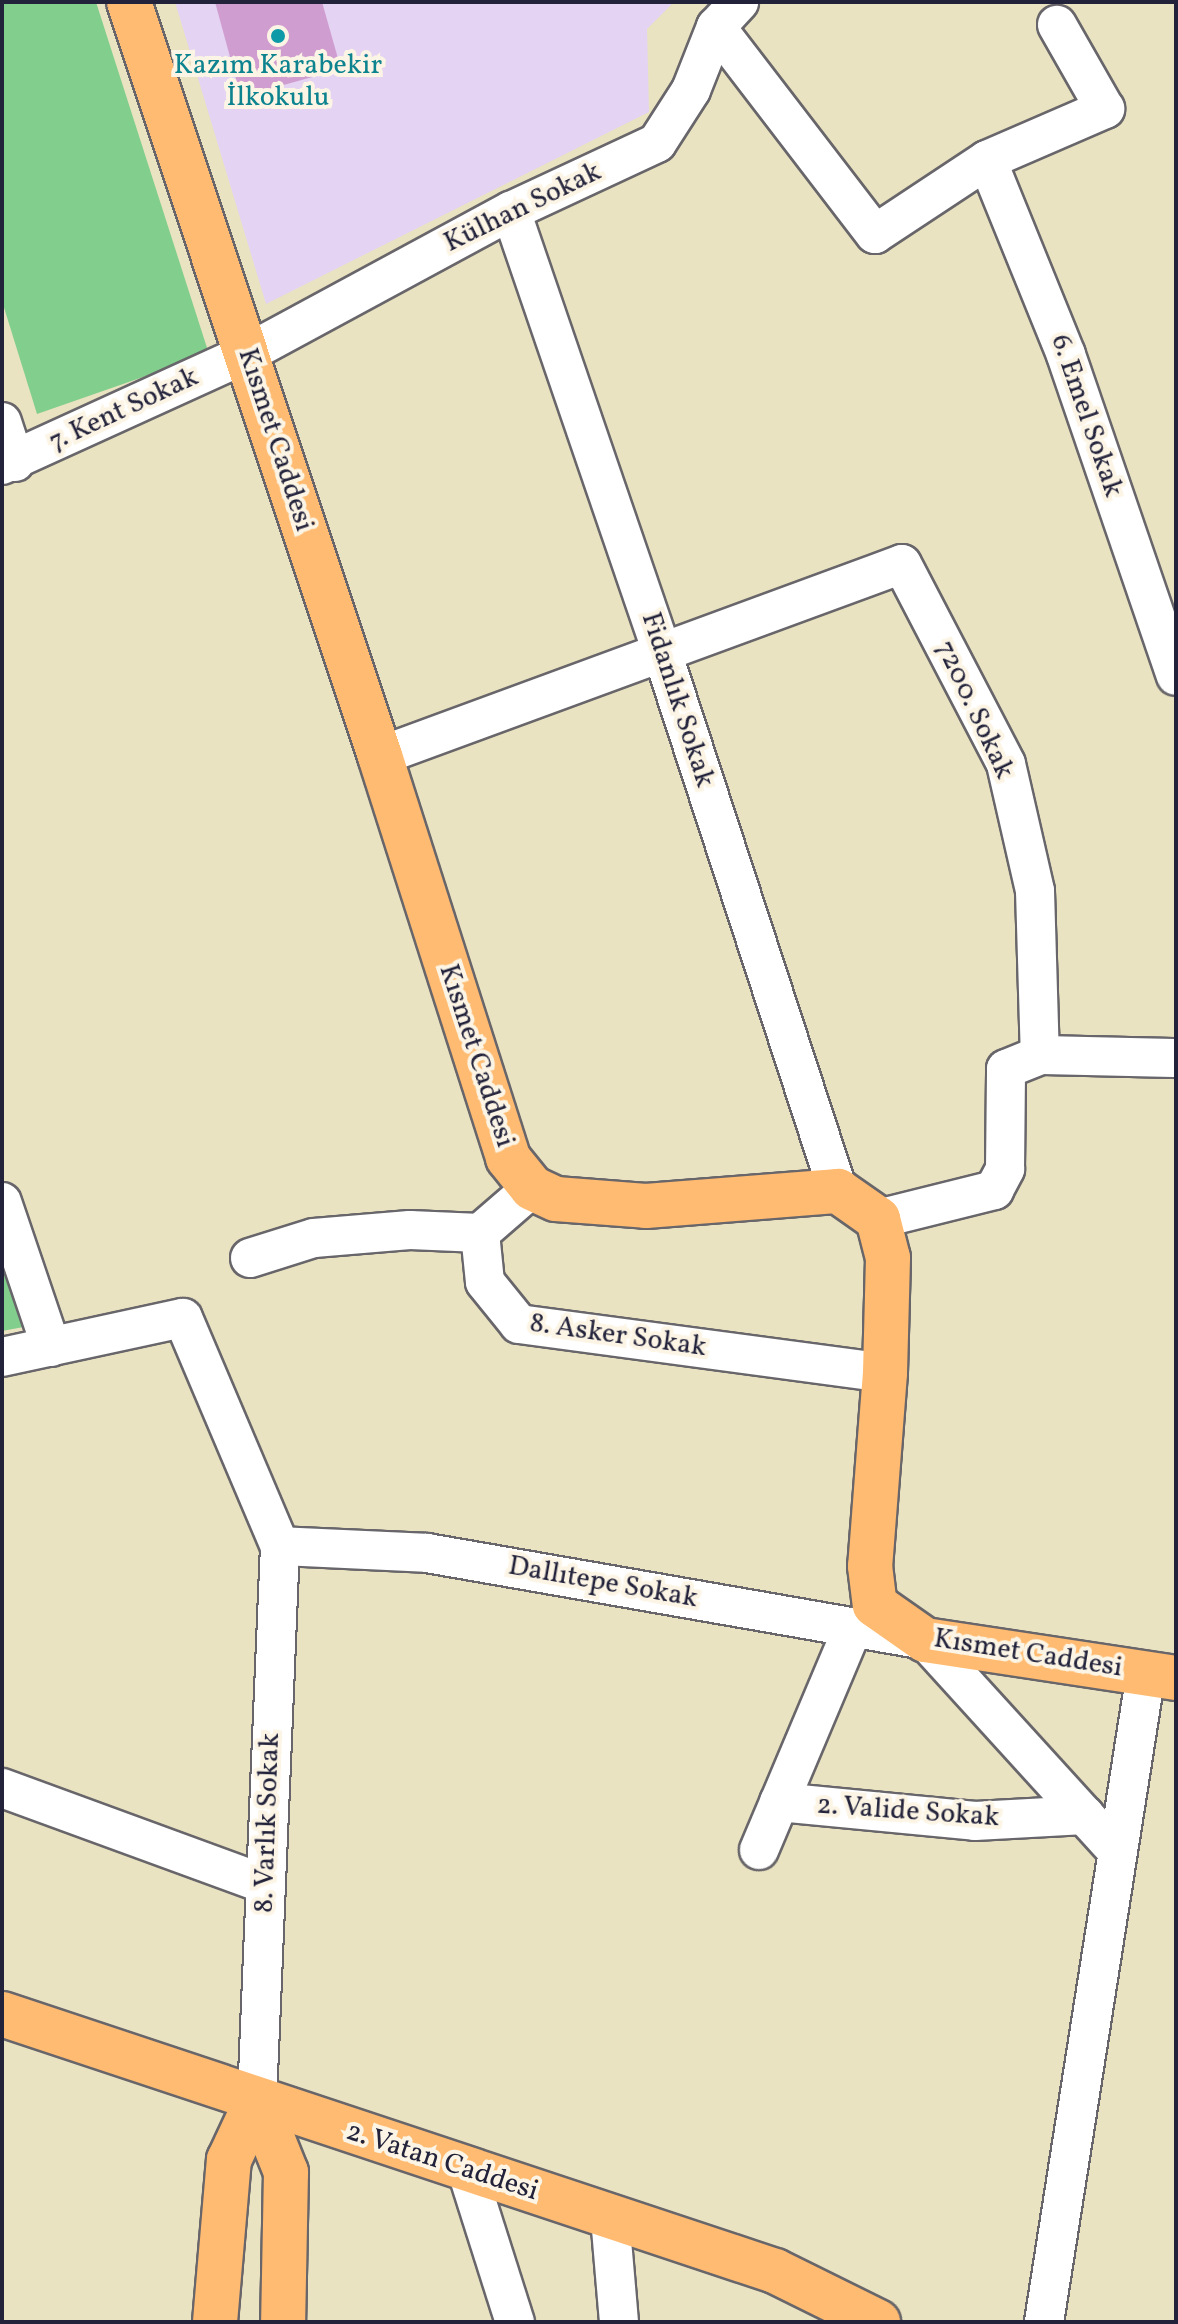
<!DOCTYPE html>
<meta charset="utf-8">
<style>
body{margin:0}
#map{position:relative;width:1178px;height:2324px;overflow:hidden;background:#eae3c1;font-family:Vollkorn,serif}
div>[style]{position:absolute}
.built>*{inset:0;background:#e4d3f2}
.green>*{inset:0;background:#82ce8d}
.building>*{inset:0;background:#d09dd0}
.roads{filter:drop-shadow(2px 0 #68666a) drop-shadow(-2px 0 #68666a) drop-shadow(0 2px #68666a) drop-shadow(0 -2px #68666a)}
.minor>*{height:38px;margin:-19px;padding:0 19px;transform-origin:19px;border-radius:19px;background:#fff}
.major>*{height:44px;margin:-22px;padding:0 22px;transform-origin:22px;border-radius:22px;background:#ffbb71}
.dots>*{width:22px;height:22px;translate:-50% -50%;box-sizing:border-box;border:4px solid #fcf5e5;border-radius:50%}
span{translate:-50% -50%;white-space:nowrap;text-align:center;line-height:1.15;-webkit-text-stroke:8px #fcf5e5;paint-order:stroke}
.culture-label{font-size:28px;color:#0d838f}
.street-label{font-size:28px;color:#22223b}
.frame{position:absolute;inset:0;border:4px solid #22223b;pointer-events:none}
</style>
<div id="map">
<div class="built">
<i style="clip-path:polygon(175px 2px,674px 2px,647px 29px,649px 112px,266px 304px)"></i>
</div>
<div class="green">
<i style="clip-path:polygon(2px 2px,96px 2px,209px 354px,37px 414px,2px 301px)"></i>
<i style="clip-path:polygon(2px 1239px,29px 1326px,2px 1331px)"></i>
</div>
<div class="building">
<i style="clip-path:polygon(215px 2px,322px 2px,341px 69px,241px 97px)"></i>
</div>
<div class="roads">
<div class="minor">
<i style="left:716px;top:27px;width:261px;rotate:52.5deg"></i>
<i style="left:875px;top:234px;width:134px;rotate:-33.5deg"></i>
<i style="left:987px;top:160px;width:210px;rotate:67.9deg"></i>
<i style="left:1066px;top:355px;width:339px;rotate:71.1deg"></i>
<i style="left:987px;top:160px;width:129px;rotate:-23.4deg"></i>
<i style="left:1105px;top:109px;width:97px;rotate:-119.7deg"></i>
<i style="left:511px;top:211px;width:466px;rotate:71.1deg"></i>
<i style="left:662px;top:652px;width:567px;rotate:71.92deg"></i>
<i style="left:2px;top:422px;width:42px;rotate:72deg"></i>
<i style="left:2px;top:465px;width:268px;rotate:-24.5deg"></i>
<i style="left:246px;top:354px;width:301px;rotate:-28.4deg"></i>
<i style="left:511px;top:211px;width:161px;rotate:-25deg"></i>
<i style="left:657px;top:143px;width:63px;rotate:-57.3deg"></i>
<i style="left:691px;top:90px;width:68px;rotate:-68.4deg"></i>
<i style="left:716px;top:27px;width:34px;rotate:-47deg"></i>
<i style="left:380px;top:756px;width:556px;rotate:-20.19deg"></i>
<i style="left:902px;top:564px;width:225px;rotate:62.5deg"></i>
<i style="left:1006px;top:764px;width:130px;rotate:77.1deg"></i>
<i style="left:1035px;top:891px;width:164px;rotate:88.3deg"></i>
<i style="left:532px;top:1188px;width:69px;rotate:139.1deg"></i>
<i style="left:480px;top:1233px;width:49px;rotate:84.2deg"></i>
<i style="left:485px;top:1282px;width:54px;rotate:51deg"></i>
<i style="left:519px;top:1324px;width:369px;rotate:7.6deg"></i>
<i style="left:2px;top:1202px;width:153px;rotate:71.3deg"></i>
<i style="left:878px;top:1219px;width:120px;rotate:-14deg"></i>
<i style="left:994px;top:1190px;width:24px;rotate:-62deg"></i>
<i style="left:1005px;top:1169px;width:100px;rotate:-89.4deg"></i>
<i style="left:1006px;top:1069px;width:37px;rotate:-22deg"></i>
<i style="left:1040px;top:1055px;width:136px;rotate:1.3deg"></i>
<i style="left:250px;top:1258px;width:67px;rotate:-17.4deg"></i>
<i style="left:314px;top:1238px;width:96px;rotate:-4.8deg"></i>
<i style="left:410px;top:1230px;width:70px;rotate:2.5deg"></i>
<i style="left:2px;top:1357px;width:185px;rotate:-12.2deg"></i>
<i style="left:183px;top:1318px;width:248px;rotate:67deg"></i>
<i style="left:280px;top:1546px;width:554px;rotate:92.38deg"></i>
<i style="left:280px;top:1546px;width:147px;rotate:2.7deg"></i>
<i style="left:427px;top:1553px;width:506px;rotate:9.91deg"></i>
<i style="left:925px;top:1640px;width:285px;rotate:47.7deg"></i>
<i style="left:2px;top:1788px;width:280px;rotate:20.1deg"></i>
<i style="left:779px;top:1802px;width:197px;rotate:5.5deg"></i>
<i style="left:975px;top:1821px;width:110px;rotate:-3.1deg"></i>
<i style="left:759px;top:1850px;width:242px;rotate:-67.1deg"></i>
<i style="left:467px;top:2171px;width:158px;rotate:72.4deg"></i>
<i style="left:610px;top:2217px;width:105px;rotate:85.1deg"></i>
<i style="left:1044px;top:2322px;width:657px;rotate:-81.07deg"></i>
</div>
<div class="major">
<i style="left:129px;top:2px;width:795px;rotate:71.59deg"></i>
<i style="left:380px;top:756px;width:422px;rotate:72.3deg"></i>
<i style="left:508px;top:1158px;width:38px;rotate:51deg"></i>
<i style="left:532px;top:1188px;width:26px;rotate:25deg"></i>
<i style="left:556px;top:1199px;width:90px;rotate:4.4deg"></i>
<i style="left:646px;top:1206px;width:193px;rotate:-4.5deg"></i>
<i style="left:838px;top:1191px;width:49px;rotate:35deg"></i>
<i style="left:878px;top:1219px;width:40px;rotate:75.6deg"></i>
<i style="left:888px;top:1258px;width:115px;rotate:91.5deg"></i>
<i style="left:885px;top:1373px;width:194px;rotate:94.4deg"></i>
<i style="left:870px;top:1566px;width:39px;rotate:83deg"></i>
<i style="left:875px;top:1605px;width:61px;rotate:35deg"></i>
<i style="left:925px;top:1640px;width:254px;rotate:8.6deg"></i>
<i style="left:2px;top:2014px;width:815px;rotate:18.39deg"></i>
<i style="left:775px;top:2271px;width:115px;rotate:26.3deg"></i>
<i style="left:257px;top:2100px;width:78px;rotate:68.1deg"></i>
<i style="left:286px;top:2172px;width:150px;rotate:91.1deg"></i>
<i style="left:215px;top:2322px;width:163px;rotate:-85.1deg"></i>
<i style="left:229px;top:2160px;width:66px;rotate:-65deg"></i>
</div>
</div>
<div class="dots">
<i style="left:278px;top:36px;background:#0f9aa8"></i>
</div>
<div class="culture-label">
<span style="left:278px;top:82px">Kazım Karabekir<br>İlkokulu</span>
</div>
<div class="street-label">
<span style="left:523px;top:208px;rotate:-26deg">Külhan Sokak</span>
<span style="left:124px;top:410px;rotate:-25deg">7. Kent Sokak</span>
<span style="left:1086px;top:416px;rotate:71deg">6. Emel Sokak</span>
<span style="left:275px;top:440px;rotate:72deg">Kısmet Caddesi</span>
<span style="left:677px;top:700px;rotate:72deg">Fidanlık Sokak</span>
<span style="left:974px;top:710px;rotate:65deg">7200. Sokak</span>
<span style="left:476px;top:1056px;rotate:72deg">Kısmet Caddesi</span>
<span style="left:618px;top:1336px;rotate:8deg">8. Asker Sokak</span>
<span style="left:603px;top:1583px;rotate:10deg">Dallıtepe Sokak</span>
<span style="left:1028px;top:1654px;rotate:9deg">Kısmet Caddesi</span>
<span style="left:908px;top:1812px;rotate:4deg">2. Valide Sokak</span>
<span style="left:268px;top:1823px;rotate:-88deg">8. Varlık Sokak</span>
<span style="left:442px;top:2162px;rotate:18deg">2. Vatan Caddesi</span>
</div>
<div class="frame"></div>
</div>
